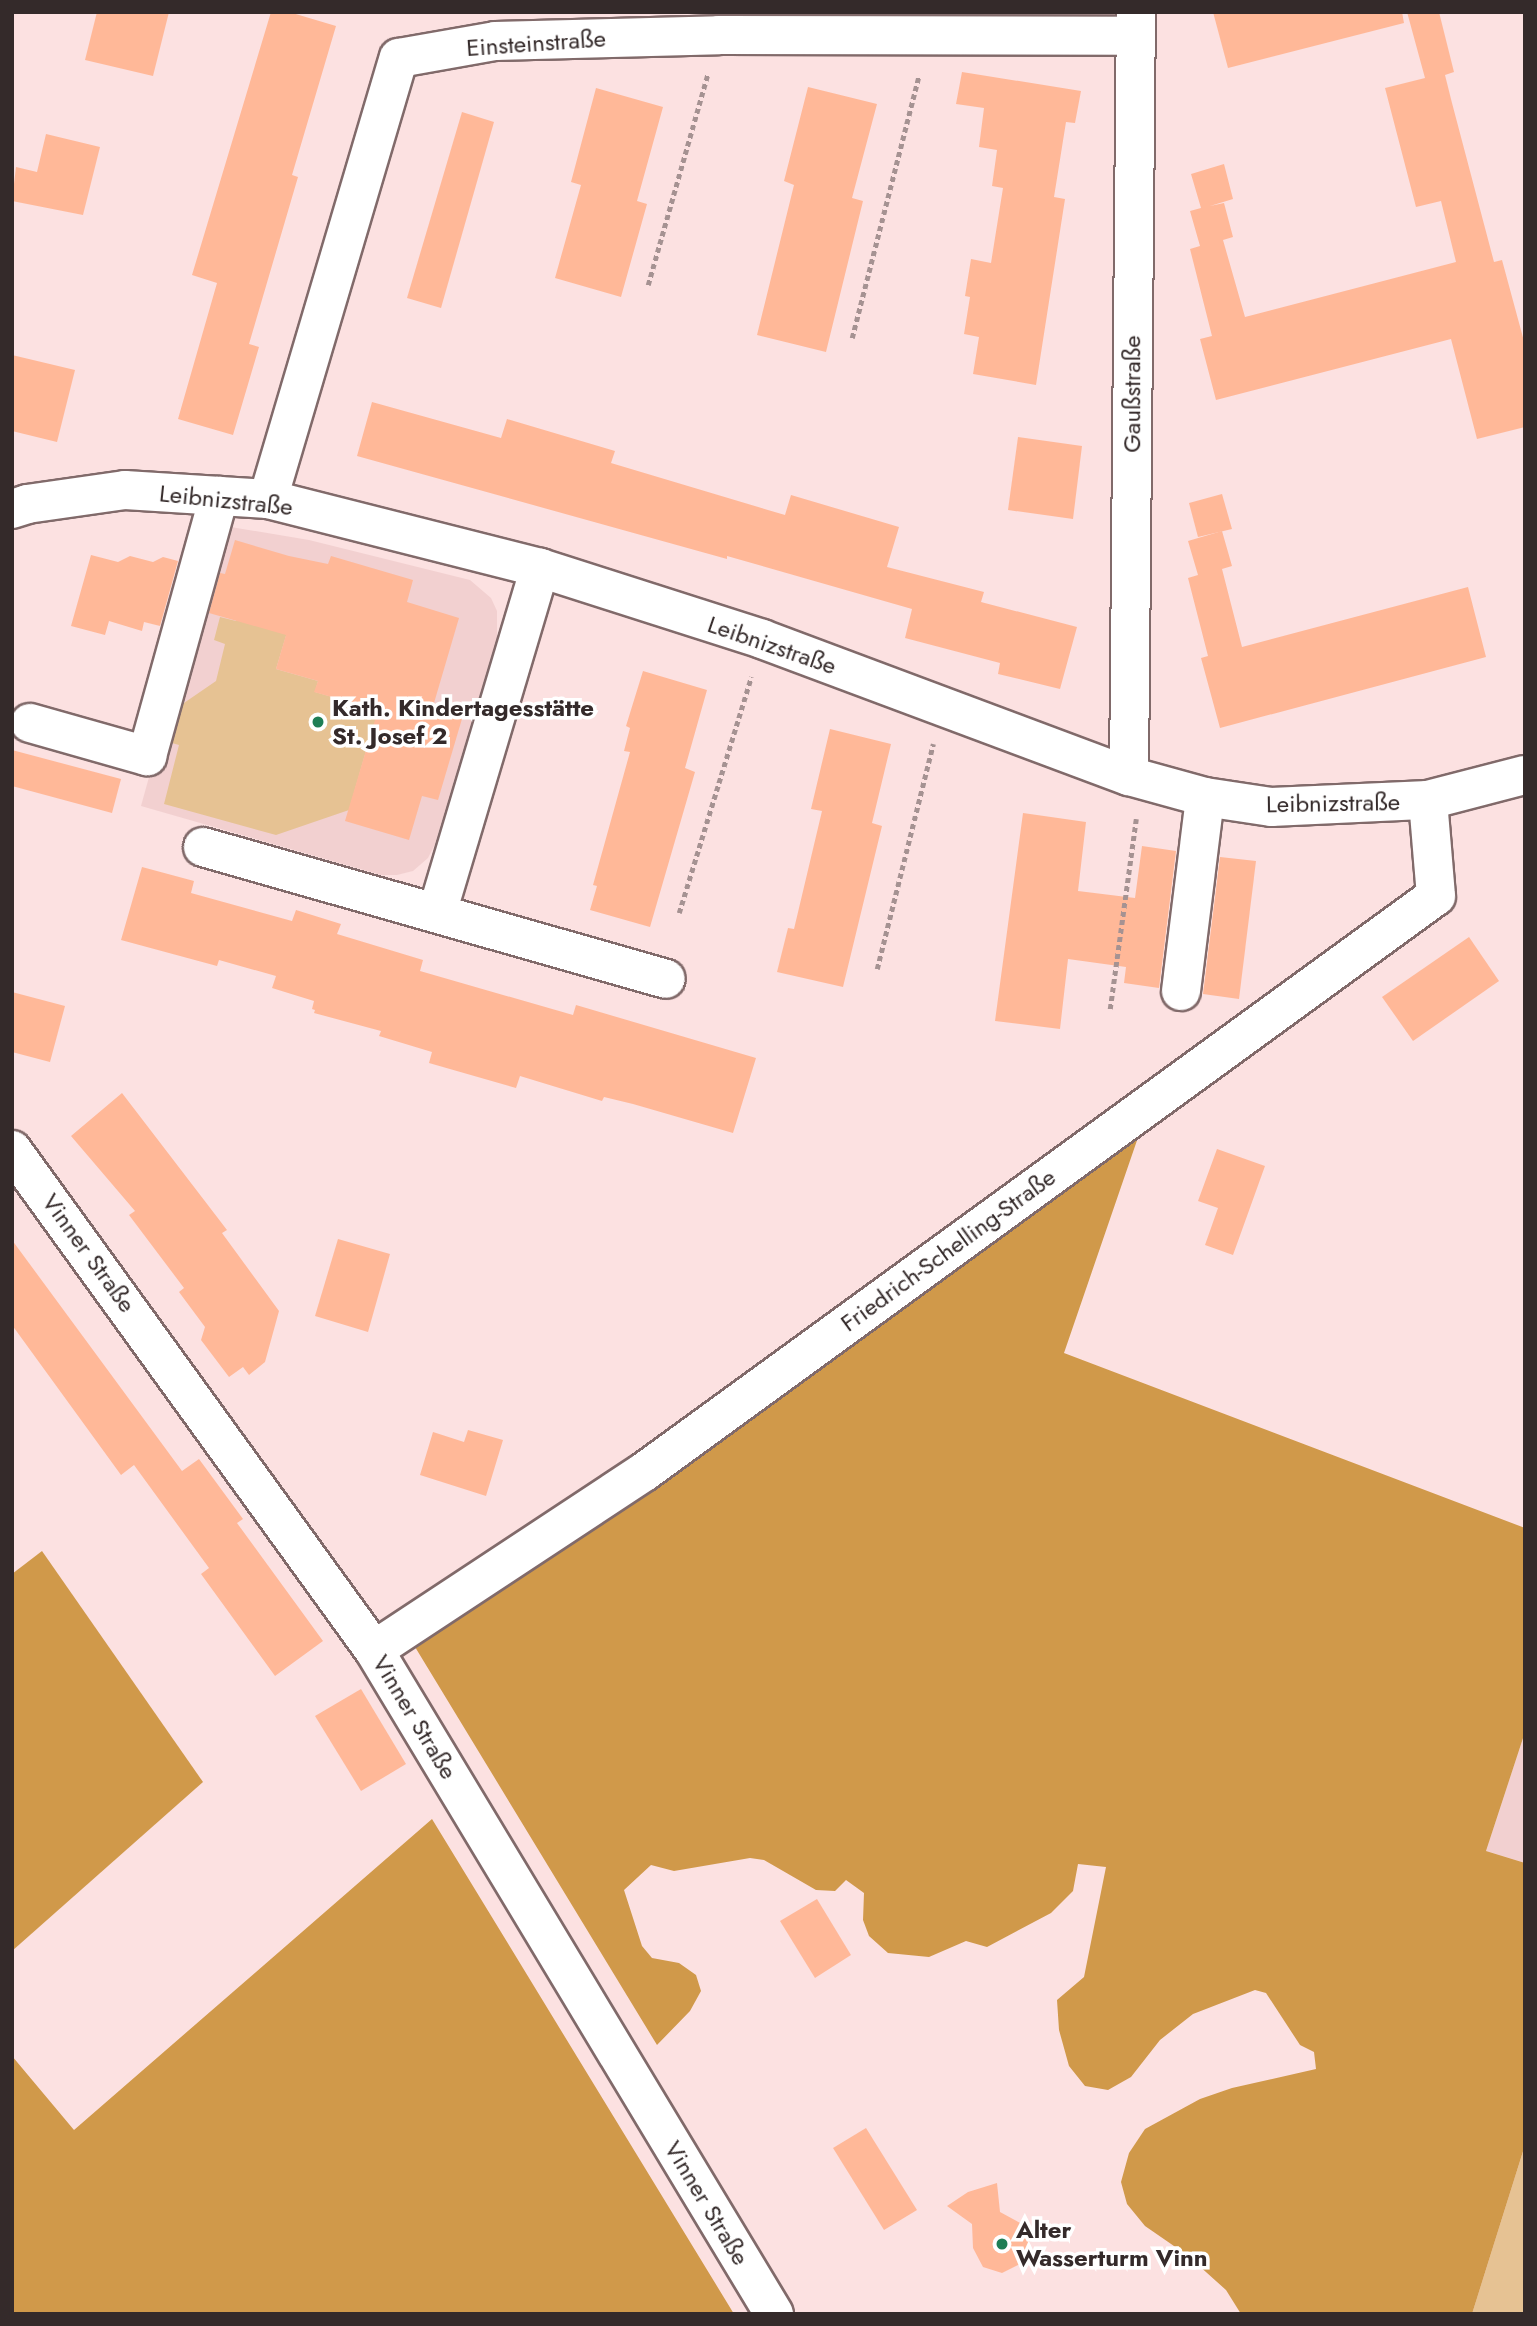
<!DOCTYPE html>
<meta charset="utf-8">
<style>
body{margin:0}
#map{position:relative;width:1537px;height:2326px;overflow:hidden;background:#fce1e1;font-family:Jost,sans-serif}
div>[style]{position:absolute}
.built>*{inset:0;background:#f2d0d0}
.green>*{inset:0;background:#e6c293}
.forest>*{inset:0;background:#d0994a}
.building>*{inset:0;background:#ffb898}
.path>*{height:4.5px;margin-top:-2.25px;transform-origin:0;background:repeating-linear-gradient(90deg,#a59292 0 5px,transparent 0 8.5px)}
.roads{filter:drop-shadow(2px 0 #816a6a) drop-shadow(-2px 0 #816a6a) drop-shadow(0 2px #816a6a) drop-shadow(0 -2px #816a6a)}
.minor>*{height:38px;margin:-19px;padding:0 19px;transform-origin:19px;border-radius:19px;background:#fff}
.dots>*{width:19px;height:19px;translate:-50% -50%;box-sizing:border-box;border:4px solid #fff;border-radius:50%}
span{translate:-50% -50%;white-space:nowrap;text-align:center;line-height:1.15;-webkit-text-stroke:7px #fff;paint-order:stroke}
.street-label{font-size:24px;color:#342a2a}
.poi-label{font-size:24px;color:#342a2a;font-weight:700}
.left{translate:0 -50%;text-align:left}
.frame{position:absolute;inset:0;border:14px solid #342a2a;pointer-events:none}
</style>
<div id="map">
<div class="built">
<i style="clip-path:polygon(219px 525px,309px 540px,470px 580px,491px 598px,497px 611px,497px 638px,435px 844px,428px 858px,413px 871px,397px 875px,381px 875px,141px 806px)"></i>
<i style="clip-path:polygon(1525px 1732px,1525px 1863px,1486px 1851px)"></i>
</div>
<div class="green">
<i style="clip-path:polygon(239px 611px,291px 619px,276px 669px,318px 681px,315px 692px,339px 699px,345px 679px,397px 695px,368px 744px,349px 810px,276px 835px,164px 804px,179px 745px,172px 743px,181px 705px,216px 681px,225px 644px,214px 640px,220px 617px,236px 621px)"></i>
<i style="clip-path:polygon(1525px 2145px,1525px 2314px,1472px 2314px)"></i>
</div>
<div class="forest">
<i style="clip-path:polygon(1144px 1120px,1064px 1353px,1525px 1528px,1525px 1732px,1486px 1851px,1525px 1863px,1525px 2145px,1472px 2314px,1241px 2314px,1226px 2290px,1187px 2255px,1145px 2226px,1127px 2204px,1121px 2182px,1129px 2153px,1145px 2129px,1200px 2099px,1232px 2088px,1316px 2069px,1314px 2052px,1300px 2045px,1266px 1993px,1255px 1990px,1193px 2014px,1160px 2040px,1131px 2077px,1108px 2090px,1085px 2086px,1069px 2066px,1059px 2030px,1057px 2000px,1084px 1977px,1106px 1867px,1078px 1864px,1073px 1891px,1051px 1913px,987px 1947px,966px 1941px,929px 1957px,888px 1953px,869px 1936px,863px 1920px,864px 1893px,846px 1880px,835px 1891px,816px 1890px,764px 1860px,750px 1858px,674px 1871px,651px 1865px,624px 1890px,642px 1946px,652px 1958px,679px 1963px,696px 1975px,701px 1991px,690px 2011px,657px 2045px,412px 1642px)"></i>
<i style="clip-path:polygon(42px 1551px,203px 1782px,12px 1951px,12px 1574px)"></i>
<i style="clip-path:polygon(432px 1819px,734px 2314px,12px 2314px,12px 2056px,74px 2130px)"></i>
</div>
<div class="building">
<i style="clip-path:polygon(97px 12px,169px 12px,153px 76px,85px 60px)"></i>
<i style="clip-path:polygon(271px 12px,289px 12px,336px 26px,292px 175px,298px 177px,249px 344px,259px 347px,233px 435px,178px 419px,217px 283px,192px 275px)"></i>
<i style="clip-path:polygon(1213px 12px,1402px 12px,1404px 23px,1228px 68px)"></i>
<i style="clip-path:polygon(1407px 12px,1439px 12px,1454px 72px,1445px 75px,1452px 103px,1494px 262px,1502px 260px,1525px 345px,1525px 427px,1477px 439px,1451px 339px,1216px 400px,1200px 339px,1212px 336px,1190px 249px,1200px 246px,1190px 211px,1201px 208px,1191px 174px,1224px 164px,1233px 199px,1210px 206px,1224px 203px,1233px 237px,1223px 240px,1245px 317px,1456px 262px,1441px 201px,1416px 207px,1385px 88px,1425px 78px)"></i>
<i style="clip-path:polygon(962px 72px,1081px 91px,1075px 123px,1066px 122px,1054px 197px,1065px 199px,1036px 385px,973px 374px,979px 337px,964px 334px,970px 297px,965px 296px,971px 259px,991px 263px,1003px 188px,992px 186px,997px 150px,979px 147px,984px 108px,956px 104px)"></i>
<i style="clip-path:polygon(808px 87px,877px 104px,852px 198px,863px 201px,826px 352px,757px 335px,794px 185px,784px 181px)"></i>
<i style="clip-path:polygon(596px 88px,663px 107px,637px 201px,647px 204px,621px 297px,555px 278px,581px 185px,571px 182px)"></i>
<i style="clip-path:polygon(462px 112px,494px 122px,441px 308px,407px 298px)"></i>
<i style="clip-path:polygon(46px 134px,100px 147px,83px 215px,12px 201px,16px 167px,37px 172px)"></i>
<i style="clip-path:polygon(12px 355px,75px 370px,57px 442px,12px 431px)"></i>
<i style="clip-path:polygon(372px 402px,501px 438px,507px 419px,615px 451px,611px 463px,785px 515px,791px 495px,899px 527px,887px 567px,984px 592px,981px 602px,1077px 627px,1060px 689px,998px 674px,1000px 663px,905px 638px,912px 609px,727px 556px,727px 559px,357px 456px)"></i>
<i style="clip-path:polygon(1018px 437px,1082px 446px,1073px 519px,1008px 510px)"></i>
<i style="clip-path:polygon(1222px 494px,1232px 529px,1198px 537px,1189px 503px)"></i>
<i style="clip-path:polygon(1222px 531px,1232px 566px,1222px 569px,1242px 647px,1468px 587px,1486px 657px,1220px 728px,1201px 658px,1208px 656px,1188px 578px,1198px 575px,1188px 541px)"></i>
<i style="clip-path:polygon(235px 540px,289px 556px,328px 564px,331px 556px,413px 580px,407px 602px,459px 618px,434px 703px,464px 712px,438px 800px,422px 796px,409px 840px,345px 821px,378px 710px,314px 692px,318px 681px,276px 669px,286px 635px,209px 613px,220px 573px,225px 574px)"></i>
<i style="clip-path:polygon(91px 555px,118px 562px,130px 556px,153px 562px,163px 557px,178px 561px,160px 626px,144px 622px,142px 631px,109px 621px,105px 635px,71px 626px)"></i>
<i style="clip-path:polygon(643px 671px,707px 690px,685px 768px,695px 772px,650px 927px,590px 910px,597px 886px,593px 885px,630px 752px,624px 751px,630px 728px,626px 726px)"></i>
<i style="clip-path:polygon(830px 729px,891px 744px,872px 823px,882px 826px,843px 987px,777px 972px,788px 928px,794px 929px,822px 811px,811px 809px)"></i>
<i style="clip-path:polygon(12px 750px,121px 779px,112px 813px,12px 786px)"></i>
<i style="clip-path:polygon(1023px 813px,1086px 822px,1078px 891px,1135px 898px,1142px 846px,1176px 851px,1159px 988px,1124px 983px,1126px 967px,1068px 959px,1060px 1029px,995px 1021px)"></i>
<i style="clip-path:polygon(1220px 857px,1256px 861px,1239px 999px,1203px 994px)"></i>
<i style="clip-path:polygon(142px 867px,194px 881px,191px 893px,292px 921px,296px 910px,341px 924px,337px 934px,423px 960px,420px 971px,573px 1015px,576px 1005px,756px 1058px,733px 1133px,633px 1104px,604px 1097px,602px 1101px,520px 1076px,516px 1088px,429px 1063px,432px 1052px,379px 1036px,381px 1031px,314px 1013px,315px 1010px,312px 1009px,314px 1001px,272px 988px,276px 976px,219px 960px,217px 966px,121px 940px)"></i>
<i style="clip-path:polygon(1469px 937px,1499px 981px,1413px 1041px,1382px 997px)"></i>
<i style="clip-path:polygon(12px 992px,65px 1006px,50px 1062px,12px 1052px)"></i>
<i style="clip-path:polygon(122px 1093px,227px 1230px,222px 1233px,279px 1311px,265px 1362px,249px 1375px,243px 1367px,229px 1377px,201px 1340px,205px 1327px,179px 1292px,184px 1288px,129px 1215px,135px 1211px,71px 1136px)"></i>
<i style="clip-path:polygon(1217px 1149px,1265px 1166px,1233px 1255px,1205px 1245px,1218px 1208px,1198px 1201px)"></i>
<i style="clip-path:polygon(338px 1239px,390px 1254px,368px 1332px,315px 1316px)"></i>
<i style="clip-path:polygon(12px 1240px,182px 1471px,199px 1459px,243px 1519px,237px 1523px,323px 1641px,275px 1676px,201px 1574px,209px 1568px,134px 1465px,121px 1475px,12px 1325px)"></i>
<i style="clip-path:polygon(468px 1430px,503px 1440px,486px 1496px,420px 1475px,433px 1432px,464px 1442px)"></i>
<i style="clip-path:polygon(361px 1689px,406px 1764px,361px 1791px,315px 1716px)"></i>
<i style="clip-path:polygon(817px 1899px,851px 1955px,815px 1978px,780px 1921px)"></i>
<i style="clip-path:polygon(866px 2128px,917px 2210px,884px 2230px,833px 2148px)"></i>
<i style="clip-path:polygon(997px 2183px,1000px 2212px,1022px 2224px,1030px 2239px,1024px 2262px,1002px 2273px,983px 2267px,973px 2248px,972px 2224px,947px 2206px,968px 2192px)"></i>
</div>
<div class="path">
<i style="left:648px;top:285px;width:220px;rotate:-74.2deg"></i>
<i style="left:852px;top:338px;width:271px;rotate:-75.7deg"></i>
<i style="left:679px;top:913px;width:247px;rotate:-73deg"></i>
<i style="left:877px;top:969px;width:232px;rotate:-76deg"></i>
<i style="left:1110px;top:1009px;width:192px;rotate:-82.2deg"></i>
</div>
<div class="roads">
<div class="minor">
<i style="left:268px;top:499px;width:460px;rotate:-73.5deg"></i>
<i style="left:399px;top:58px;width:97px;rotate:-10deg"></i>
<i style="left:495px;top:41px;width:224px;rotate:-1.5deg"></i>
<i style="left:719px;top:35px;width:416px;rotate:0.1deg"></i>
<i style="left:12px;top:509px;width:16px;rotate:-18deg"></i>
<i style="left:27px;top:504px;width:99px;rotate:-8.1deg"></i>
<i style="left:125px;top:490px;width:143px;rotate:3.6deg"></i>
<i style="left:268px;top:499px;width:281px;rotate:14.2deg"></i>
<i style="left:540px;top:568px;width:233px;rotate:17.7deg"></i>
<i style="left:762px;top:639px;width:392px;rotate:20.5deg"></i>
<i style="left:1129px;top:776px;width:79px;rotate:15.4deg"></i>
<i style="left:1205px;top:797px;width:67px;rotate:8.6deg"></i>
<i style="left:1271px;top:807px;width:157px;rotate:-2.6deg"></i>
<i style="left:1428px;top:800px;width:100px;rotate:-14.5deg"></i>
<i style="left:30px;top:723px;width:122px;rotate:15.8deg"></i>
<i style="left:147px;top:756px;width:270px;rotate:-74.5deg"></i>
<i style="left:1129px;top:776px;width:764px;rotate:-89.48deg"></i>
<i style="left:203px;top:847px;width:481px;rotate:15.9deg"></i>
<i style="left:437px;top:913px;width:360px;rotate:-73.4deg"></i>
<i style="left:1181px;top:991px;width:195px;rotate:-82.9deg"></i>
<i style="left:12px;top:1150px;width:617px;rotate:54.1deg"></i>
<i style="left:374px;top:1650px;width:775px;rotate:58.93deg"></i>
<i style="left:374px;top:1650px;width:323px;rotate:-33.4deg"></i>
<i style="left:644px;top:1472px;width:979px;rotate:-36.03deg"></i>
<i style="left:1436px;top:896px;width:96px;rotate:-94.8deg"></i>
</div>
</div>
<div class="dots">
<i style="left:318px;top:722px;background:#1f7e55"></i>
<i style="left:1002px;top:2244px;background:#1f7e55"></i>
</div>
<div class="street-label">
<span style="left:536px;top:43px;rotate:-4deg">Einsteinstraße</span>
<span style="left:1132px;top:394px;rotate:-90deg">Gaußstraße</span>
<span style="left:226px;top:500px;rotate:6deg">Leibnizstraße</span>
<span style="left:772px;top:645px;rotate:19deg">Leibnizstraße</span>
<span style="left:1333px;top:803px;rotate:-1deg">Leibnizstraße</span>
<span style="left:948px;top:1250px;rotate:-36deg">Friedrich-Schelling-Straße</span>
<span style="left:89px;top:1253px;rotate:54deg">Vinner Straße</span>
<span style="left:415px;top:1717px;rotate:59deg">Vinner Straße</span>
<span style="left:707px;top:2203px;rotate:59deg">Vinner Straße</span>
</div>
<div class="poi-label">
<span class="left" style="left:332px;top:722px">Kath. Kindertagesstätte<br>St. Josef 2</span>
<span class="left" style="left:1016px;top:2244px">Alter<br>Wasserturm Vinn</span>
</div>
<div class="frame"></div>
</div>
